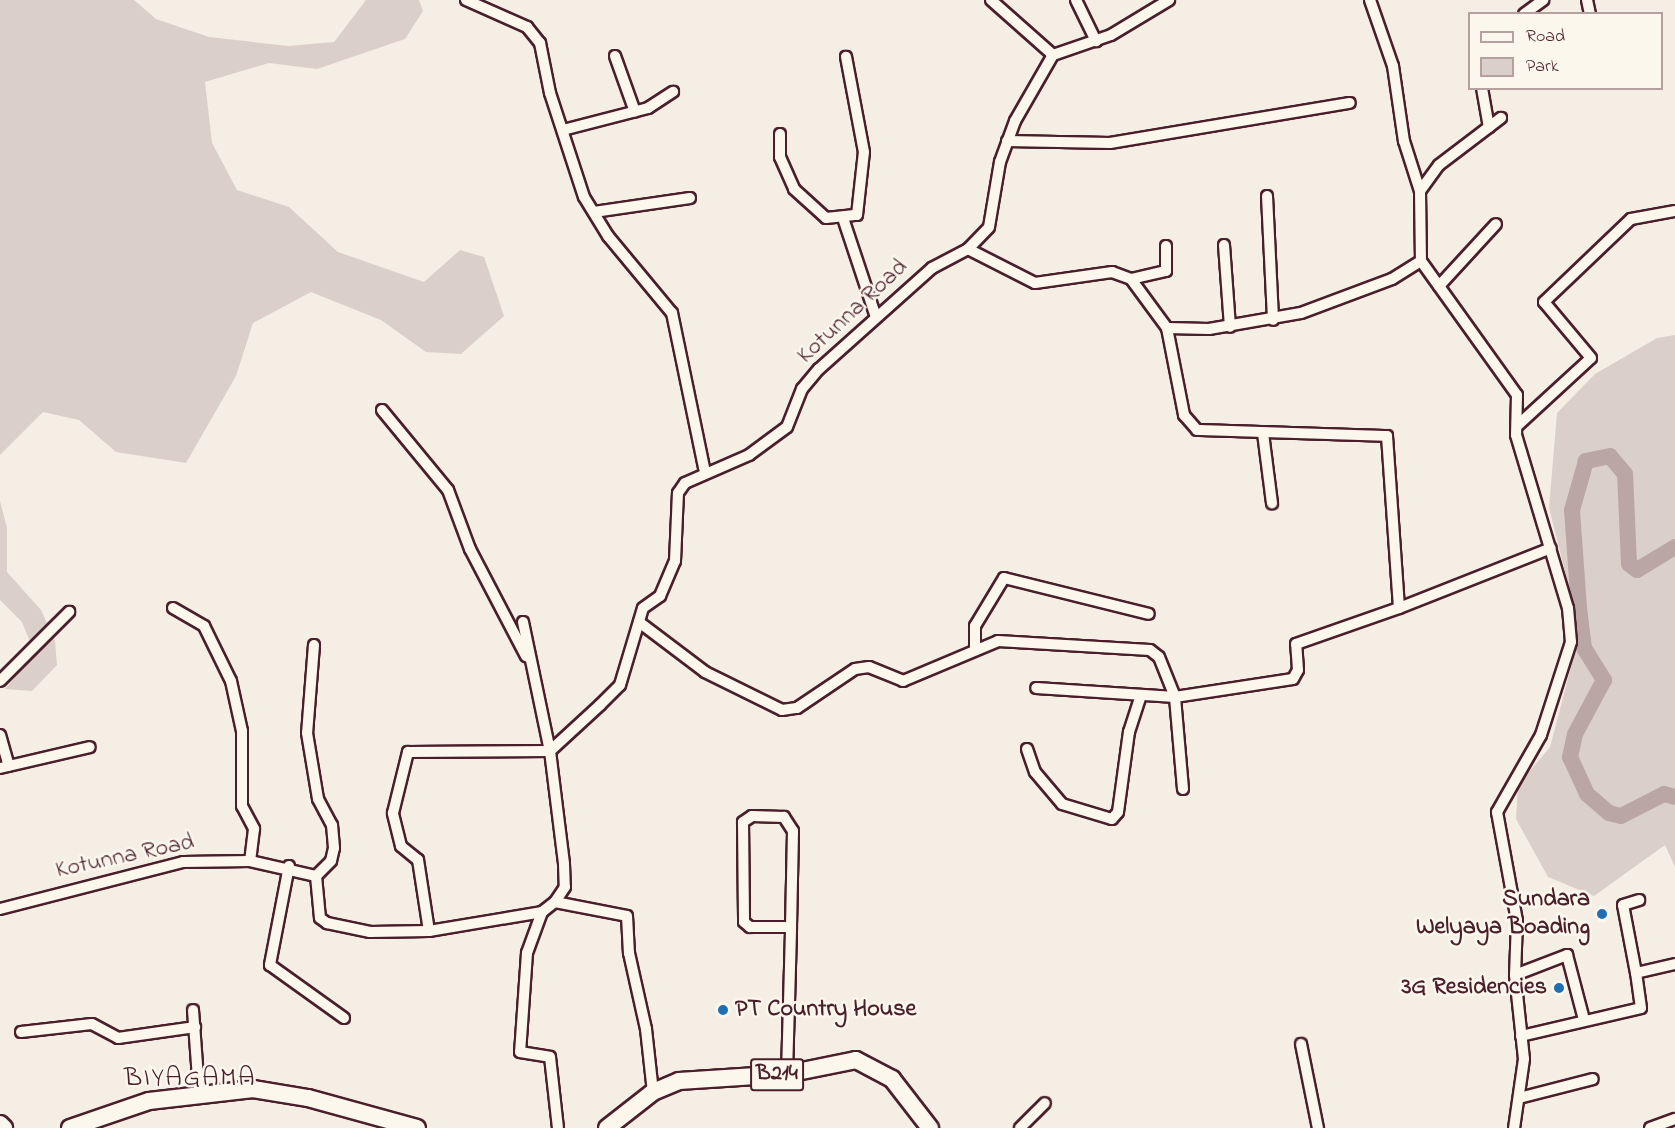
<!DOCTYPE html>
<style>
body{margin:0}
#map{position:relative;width:1675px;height:1128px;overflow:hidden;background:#f4eee4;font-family:"Indie Flower",sans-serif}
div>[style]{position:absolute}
.green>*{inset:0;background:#dbd0c9}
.river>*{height:16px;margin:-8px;padding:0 8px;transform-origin:8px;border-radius:8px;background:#baa7a5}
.roads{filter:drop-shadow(2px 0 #4a1f2b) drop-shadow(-2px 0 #4a1f2b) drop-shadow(0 2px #4a1f2b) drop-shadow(0 -2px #4a1f2b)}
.minor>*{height:10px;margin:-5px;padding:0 5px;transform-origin:5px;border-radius:5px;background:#fbf7ec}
.primary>*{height:16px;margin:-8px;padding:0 8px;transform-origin:8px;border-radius:8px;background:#fbf7ec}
.dots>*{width:16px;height:16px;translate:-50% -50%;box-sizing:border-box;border:3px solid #fbf7ec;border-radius:50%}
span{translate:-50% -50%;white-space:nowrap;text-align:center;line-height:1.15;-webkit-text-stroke:5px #fbf7ec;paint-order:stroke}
.shield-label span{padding:2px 4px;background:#fbf7ec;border:2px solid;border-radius:4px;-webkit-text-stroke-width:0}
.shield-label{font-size:22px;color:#4a1f2b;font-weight:700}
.street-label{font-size:24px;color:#4a1f2b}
.poi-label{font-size:24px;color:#4a1f2b;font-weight:700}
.right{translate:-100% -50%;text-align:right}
.left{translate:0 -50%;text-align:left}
.quarter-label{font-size:27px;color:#4a1f2b;letter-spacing:1.5px}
.legend{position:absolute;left:1468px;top:12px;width:195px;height:78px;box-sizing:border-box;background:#fbf7ec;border:2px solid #b4a19f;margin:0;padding:8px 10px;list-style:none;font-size:18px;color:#4a1f2b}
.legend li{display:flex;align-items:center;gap:12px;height:30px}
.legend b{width:30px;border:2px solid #b4a19f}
</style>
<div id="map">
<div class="green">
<i style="clip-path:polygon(0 0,134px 0,156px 19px,209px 37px,288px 46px,334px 42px,366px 0,419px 0,423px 11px,405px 39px,317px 69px,269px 63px,205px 82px,212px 143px,237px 190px,289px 207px,338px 252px,424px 282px,460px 250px,484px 257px,504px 316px,461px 354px,426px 352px,381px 320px,311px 292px,253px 323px,236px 376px,186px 463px,116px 452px,79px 420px,43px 412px,0 455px)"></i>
<i style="clip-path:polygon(1675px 335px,1675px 867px,1665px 845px,1594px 896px,1548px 877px,1516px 819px,1518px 785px,1550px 747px,1576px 648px,1571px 595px,1549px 508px,1557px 413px,1595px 374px,1657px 338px)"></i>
<i style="clip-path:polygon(0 501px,7px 528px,7px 572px,41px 610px,55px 641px,57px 665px,32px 691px,5px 689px,35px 654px,22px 622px,0 600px)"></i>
</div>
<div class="river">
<i style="left:1675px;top:547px;width:44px;rotate:148.8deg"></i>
<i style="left:1637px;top:570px;width:10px;rotate:-143deg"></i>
<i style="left:1629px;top:564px;width:90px;rotate:-92.5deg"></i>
<i style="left:1625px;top:474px;width:23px;rotate:-130deg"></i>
<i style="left:1610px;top:456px;width:25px;rotate:168deg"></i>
<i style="left:1586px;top:461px;width:51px;rotate:105.9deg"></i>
<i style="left:1572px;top:510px;width:98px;rotate:85.9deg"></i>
<i style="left:1579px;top:608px;width:40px;rotate:82.9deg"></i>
<i style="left:1584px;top:648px;width:38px;rotate:58deg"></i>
<i style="left:1604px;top:680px;width:61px;rotate:118.2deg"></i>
<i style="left:1575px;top:734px;width:24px;rotate:102deg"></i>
<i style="left:1570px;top:757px;width:41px;rotate:65.3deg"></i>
<i style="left:1587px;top:794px;width:29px;rotate:41deg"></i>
<i style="left:1609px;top:813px;width:12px;rotate:14deg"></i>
<i style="left:1621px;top:816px;width:48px;rotate:-27.1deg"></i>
<i style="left:1664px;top:794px;width:11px;rotate:15deg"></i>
</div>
<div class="roads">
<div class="minor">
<i style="left:466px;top:0;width:67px;rotate:23.9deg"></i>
<i style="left:527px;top:27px;width:21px;rotate:51deg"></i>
<i style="left:540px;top:43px;width:51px;rotate:78.7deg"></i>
<i style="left:550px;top:93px;width:109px;rotate:71.9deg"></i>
<i style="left:584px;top:197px;width:46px;rotate:58.4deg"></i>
<i style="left:608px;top:236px;width:100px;rotate:50.3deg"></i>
<i style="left:672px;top:313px;width:162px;rotate:78.3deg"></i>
<i style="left:991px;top:0;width:83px;rotate:41.6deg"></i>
<i style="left:1076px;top:0;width:46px;rotate:64deg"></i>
<i style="left:1370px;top:0;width:70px;rotate:70.8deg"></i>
<i style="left:1393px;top:66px;width:76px;rotate:81.7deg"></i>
<i style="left:1404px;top:141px;width:52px;rotate:72.3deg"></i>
<i style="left:1420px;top:191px;width:70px;rotate:89.2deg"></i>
<i style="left:1421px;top:261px;width:165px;rotate:54.4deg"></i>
<i style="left:1517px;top:395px;width:40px;rotate:91.4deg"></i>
<i style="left:1516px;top:435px;width:181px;rotate:73.3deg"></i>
<i style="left:1568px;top:608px;width:34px;rotate:85deg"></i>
<i style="left:1571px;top:642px;width:98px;rotate:107.9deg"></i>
<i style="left:1541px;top:735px;width:89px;rotate:119.7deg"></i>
<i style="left:1497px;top:812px;width:111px;rotate:79.6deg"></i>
<i style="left:1517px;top:921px;width:54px;rotate:92.1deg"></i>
<i style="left:1515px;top:975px;width:84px;rotate:83.9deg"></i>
<i style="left:1524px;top:1059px;width:70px;rotate:98.2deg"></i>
<i style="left:1587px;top:0;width:14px;rotate:78deg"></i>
<i style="left:1524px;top:14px;width:24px;rotate:-36deg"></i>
<i style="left:615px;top:56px;width:59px;rotate:70.3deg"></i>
<i style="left:1482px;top:88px;width:40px;rotate:80deg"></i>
<i style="left:563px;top:130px;width:88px;rotate:-14.5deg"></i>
<i style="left:648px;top:108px;width:30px;rotate:-33deg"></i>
<i style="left:780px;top:134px;width:23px;rotate:90deg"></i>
<i style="left:780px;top:157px;width:35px;rotate:66deg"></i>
<i style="left:794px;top:189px;width:43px;rotate:42.2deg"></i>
<i style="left:826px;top:218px;width:31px;rotate:-6deg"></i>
<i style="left:857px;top:215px;width:63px;rotate:-83.7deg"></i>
<i style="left:864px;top:152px;width:97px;rotate:-100.7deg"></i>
<i style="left:1007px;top:141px;width:103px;rotate:1.1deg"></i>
<i style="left:1110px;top:143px;width:243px;rotate:-9.5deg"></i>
<i style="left:1420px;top:191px;width:32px;rotate:-54deg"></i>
<i style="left:1439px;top:165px;width:78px;rotate:-37.2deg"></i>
<i style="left:1267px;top:196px;width:124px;rotate:87.2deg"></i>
<i style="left:594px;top:212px;width:97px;rotate:-8.3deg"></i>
<i style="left:844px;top:221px;width:101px;rotate:71.6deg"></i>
<i style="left:1224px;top:245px;width:82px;rotate:85.8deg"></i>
<i style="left:968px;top:249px;width:75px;rotate:26.9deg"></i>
<i style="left:1035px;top:283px;width:78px;rotate:-8.1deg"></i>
<i style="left:1112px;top:272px;width:20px;rotate:20deg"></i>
<i style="left:1131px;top:279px;width:36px;rotate:-13deg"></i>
<i style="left:1166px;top:271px;width:25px;rotate:-90deg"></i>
<i style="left:1131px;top:279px;width:61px;rotate:53.7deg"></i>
<i style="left:1167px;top:328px;width:42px;rotate:1.4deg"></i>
<i style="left:1209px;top:329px;width:93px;rotate:-9.9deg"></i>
<i style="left:1301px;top:313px;width:97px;rotate:-20.5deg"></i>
<i style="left:1392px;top:279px;width:34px;rotate:-32deg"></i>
<i style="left:1439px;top:286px;width:84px;rotate:-47.4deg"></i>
<i style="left:1167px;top:328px;width:89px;rotate:78.9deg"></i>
<i style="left:1184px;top:415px;width:20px;rotate:49deg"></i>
<i style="left:1197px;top:430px;width:190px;rotate:1.8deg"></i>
<i style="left:1387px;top:436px;width:172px;rotate:86deg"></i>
<i style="left:1399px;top:608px;width:163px;rotate:-21.5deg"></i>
<i style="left:382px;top:410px;width:104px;rotate:50.5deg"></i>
<i style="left:448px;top:490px;width:63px;rotate:69.6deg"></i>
<i style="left:470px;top:549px;width:121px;rotate:62.4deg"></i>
<i style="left:1517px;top:426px;width:100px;rotate:-42.6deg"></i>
<i style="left:1591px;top:358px;width:73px;rotate:-130deg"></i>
<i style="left:1544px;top:302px;width:120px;rotate:-43.7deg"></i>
<i style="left:1631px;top:219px;width:45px;rotate:-10.3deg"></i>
<i style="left:1263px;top:433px;width:71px;rotate:82.7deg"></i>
<i style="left:173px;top:608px;width:36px;rotate:30deg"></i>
<i style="left:204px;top:626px;width:61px;rotate:63.9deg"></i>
<i style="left:231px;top:681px;width:51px;rotate:77.6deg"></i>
<i style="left:242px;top:731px;width:75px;rotate:90deg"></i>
<i style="left:242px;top:806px;width:26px;rotate:62deg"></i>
<i style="left:254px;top:829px;width:32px;rotate:97deg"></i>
<i style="left:523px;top:622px;width:132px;rotate:78.2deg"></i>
<i style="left:550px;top:751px;width:114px;rotate:82.9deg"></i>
<i style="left:564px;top:864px;width:23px;rotate:88deg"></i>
<i style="left:565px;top:887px;width:18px;rotate:124deg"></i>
<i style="left:555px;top:902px;width:73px;rotate:11deg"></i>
<i style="left:627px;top:916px;width:37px;rotate:87deg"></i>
<i style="left:629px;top:953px;width:78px;rotate:77.4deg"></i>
<i style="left:646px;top:1029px;width:63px;rotate:83.7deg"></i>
<i style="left:639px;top:622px;width:83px;rotate:37.1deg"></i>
<i style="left:705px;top:672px;width:86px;rotate:26.3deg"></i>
<i style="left:782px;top:710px;width:15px;rotate:-8deg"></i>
<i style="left:797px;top:708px;width:70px;rotate:-33.9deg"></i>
<i style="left:855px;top:669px;width:14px;rotate:-8deg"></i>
<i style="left:869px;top:667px;width:37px;rotate:22deg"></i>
<i style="left:903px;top:681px;width:103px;rotate:-22.8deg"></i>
<i style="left:998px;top:641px;width:152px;rotate:3.4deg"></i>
<i style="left:1150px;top:650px;width:11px;rotate:38deg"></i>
<i style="left:1159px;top:657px;width:43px;rotate:68.2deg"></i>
<i style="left:1175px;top:697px;width:139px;rotate:-176.3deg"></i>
<i style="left:314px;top:645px;width:88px;rotate:94.5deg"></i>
<i style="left:307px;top:733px;width:67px;rotate:80.5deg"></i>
<i style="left:318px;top:799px;width:30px;rotate:62deg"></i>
<i style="left:332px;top:825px;width:23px;rotate:85deg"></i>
<i style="left:334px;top:848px;width:13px;rotate:103deg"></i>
<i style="left:331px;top:861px;width:21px;rotate:135deg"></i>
<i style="left:975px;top:647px;width:21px;rotate:-90deg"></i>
<i style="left:975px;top:626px;width:56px;rotate:-58.9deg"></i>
<i style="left:1004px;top:578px;width:149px;rotate:13.9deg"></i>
<i style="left:0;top:681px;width:98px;rotate:-45deg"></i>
<i style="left:0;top:735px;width:32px;rotate:74deg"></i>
<i style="left:1027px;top:749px;width:24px;rotate:71deg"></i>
<i style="left:1035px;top:772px;width:42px;rotate:49.8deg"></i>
<i style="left:1062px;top:804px;width:52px;rotate:16.7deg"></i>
<i style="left:1112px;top:819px;width:9px;rotate:-49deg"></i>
<i style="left:1118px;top:812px;width:81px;rotate:-82.2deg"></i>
<i style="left:1129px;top:732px;width:39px;rotate:-72deg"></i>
<i style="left:0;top:768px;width:92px;rotate:-13.1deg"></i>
<i style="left:1183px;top:789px;width:92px;rotate:-95deg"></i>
<i style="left:1175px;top:697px;width:119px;rotate:-8.7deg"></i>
<i style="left:1293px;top:679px;width:10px;rotate:-61deg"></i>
<i style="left:1298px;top:670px;width:26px;rotate:-94deg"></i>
<i style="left:1296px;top:644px;width:109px;rotate:-19.3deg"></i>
<i style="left:289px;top:866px;width:101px;rotate:100.9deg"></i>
<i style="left:270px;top:965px;width:91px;rotate:35.6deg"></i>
<i style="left:0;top:909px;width:189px;rotate:-14.4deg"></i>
<i style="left:183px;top:862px;width:67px;rotate:-0.9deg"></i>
<i style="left:250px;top:861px;width:68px;rotate:12.8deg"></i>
<i style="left:316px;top:876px;width:42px;rotate:84.6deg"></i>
<i style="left:320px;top:918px;width:9px;rotate:36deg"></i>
<i style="left:327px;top:923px;width:44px;rotate:11.8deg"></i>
<i style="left:370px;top:932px;width:59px;rotate:-1deg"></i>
<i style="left:429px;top:931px;width:72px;rotate:-98.8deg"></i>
<i style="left:418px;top:860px;width:22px;rotate:-141deg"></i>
<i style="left:401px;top:846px;width:34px;rotate:-104deg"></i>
<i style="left:393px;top:813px;width:63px;rotate:-76.2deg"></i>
<i style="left:408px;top:752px;width:142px;rotate:-0.4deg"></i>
<i style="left:550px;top:751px;width:68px;rotate:-42.6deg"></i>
<i style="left:600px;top:705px;width:28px;rotate:-45deg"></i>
<i style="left:620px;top:685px;width:80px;rotate:-73.4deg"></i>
<i style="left:643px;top:608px;width:21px;rotate:-35deg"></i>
<i style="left:660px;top:596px;width:38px;rotate:-67deg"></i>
<i style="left:675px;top:561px;width:68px;rotate:-87.5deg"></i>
<i style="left:678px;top:493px;width:12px;rotate:-55deg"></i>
<i style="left:685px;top:483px;width:70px;rotate:-23.6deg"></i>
<i style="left:749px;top:455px;width:47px;rotate:-36.4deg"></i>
<i style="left:787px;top:427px;width:41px;rotate:-68.5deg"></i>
<i style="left:802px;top:389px;width:26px;rotate:-50deg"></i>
<i style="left:819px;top:369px;width:152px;rotate:-41.8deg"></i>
<i style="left:932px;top:268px;width:41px;rotate:-27.8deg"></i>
<i style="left:968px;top:249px;width:30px;rotate:-46deg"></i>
<i style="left:989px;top:227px;width:66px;rotate:-80.4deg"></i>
<i style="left:1000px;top:162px;width:44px;rotate:-69.9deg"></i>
<i style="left:1015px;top:121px;width:76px;rotate:-60.1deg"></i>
<i style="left:1053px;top:55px;width:61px;rotate:-19deg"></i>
<i style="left:1111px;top:35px;width:68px;rotate:-31.1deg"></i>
<i style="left:542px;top:912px;width:44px;rotate:110.1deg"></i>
<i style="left:527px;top:953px;width:99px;rotate:94deg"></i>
<i style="left:520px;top:1052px;width:30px;rotate:9deg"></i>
<i style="left:550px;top:1057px;width:71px;rotate:83.6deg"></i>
<i style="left:429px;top:931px;width:115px;rotate:-9.5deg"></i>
<i style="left:542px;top:912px;width:16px;rotate:-38deg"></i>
<i style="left:1636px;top:973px;width:69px;rotate:-100.8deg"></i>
<i style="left:1623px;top:905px;width:17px;rotate:-17deg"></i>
<i style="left:1515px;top:975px;width:56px;rotate:-21deg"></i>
<i style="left:1567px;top:955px;width:67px;rotate:75.3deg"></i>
<i style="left:193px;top:1010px;width:82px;rotate:85.8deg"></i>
<i style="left:21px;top:1032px;width:71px;rotate:-6.4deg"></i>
<i style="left:92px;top:1024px;width:30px;rotate:28deg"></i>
<i style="left:118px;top:1038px;width:78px;rotate:-8.1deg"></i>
<i style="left:1521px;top:1036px;width:123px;rotate:-13.1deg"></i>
<i style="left:1641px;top:1008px;width:35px;rotate:-98deg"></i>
<i style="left:1636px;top:973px;width:40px;rotate:-13deg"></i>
<i style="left:1301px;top:1044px;width:86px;rotate:78.6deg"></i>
<i style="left:787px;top:1074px;width:147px;rotate:-88.4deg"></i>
<i style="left:791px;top:927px;width:96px;rotate:-88.8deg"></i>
<i style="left:793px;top:831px;width:17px;rotate:-123deg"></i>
<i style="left:784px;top:817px;width:32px;rotate:-178deg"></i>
<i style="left:752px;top:816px;width:11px;rotate:146deg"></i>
<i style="left:743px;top:822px;width:100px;rotate:89.4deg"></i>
<i style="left:744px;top:922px;width:8px;rotate:40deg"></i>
<i style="left:750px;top:927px;width:41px"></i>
<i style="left:1519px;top:1098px;width:76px;rotate:-14.4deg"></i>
<i style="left:1020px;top:1128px;width:35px;rotate:-45deg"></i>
<i style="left:1650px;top:1128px;width:27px;rotate:-20deg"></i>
</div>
<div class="primary">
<i style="left:0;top:1124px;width:6px;rotate:45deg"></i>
<i style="left:70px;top:1128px;width:83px;rotate:-18.9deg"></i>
<i style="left:149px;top:1101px;width:105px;rotate:-6.6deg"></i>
<i style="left:253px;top:1089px;width:56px;rotate:9.3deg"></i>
<i style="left:308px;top:1098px;width:113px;rotate:15.4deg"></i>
<i style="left:607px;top:1128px;width:58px;rotate:-38deg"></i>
<i style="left:653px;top:1092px;width:28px;rotate:-23deg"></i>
<i style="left:679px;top:1081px;width:108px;rotate:-3.7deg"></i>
<i style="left:787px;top:1074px;width:70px;rotate:-11.5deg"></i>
<i style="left:856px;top:1060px;width:41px;rotate:27.8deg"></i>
<i style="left:892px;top:1079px;width:62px;rotate:52.2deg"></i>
</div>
</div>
<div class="dots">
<i style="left:1602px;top:914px;background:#1f6fb2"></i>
<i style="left:1559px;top:988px;background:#1f6fb2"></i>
<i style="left:723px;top:1010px;background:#1f6fb2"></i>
</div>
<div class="shield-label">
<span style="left:777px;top:1075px">B214</span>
</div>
<div class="street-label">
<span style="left:853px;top:312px;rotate:-43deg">Kotunna Road</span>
<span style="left:125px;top:857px;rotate:-12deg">Kotunna Road</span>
</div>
<div class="poi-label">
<span class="right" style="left:1590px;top:914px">Sundara<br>Welyaya Boading</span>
<span class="right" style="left:1547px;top:988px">3G Residencies</span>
<span class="left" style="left:735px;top:1010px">PT Country House</span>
</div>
<div class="quarter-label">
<span style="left:190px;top:1079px">BIYAGAMA</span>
</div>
<ul class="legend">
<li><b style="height:8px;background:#fbf7ec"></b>Road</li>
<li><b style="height:16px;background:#dbd0c9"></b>Park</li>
</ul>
</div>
